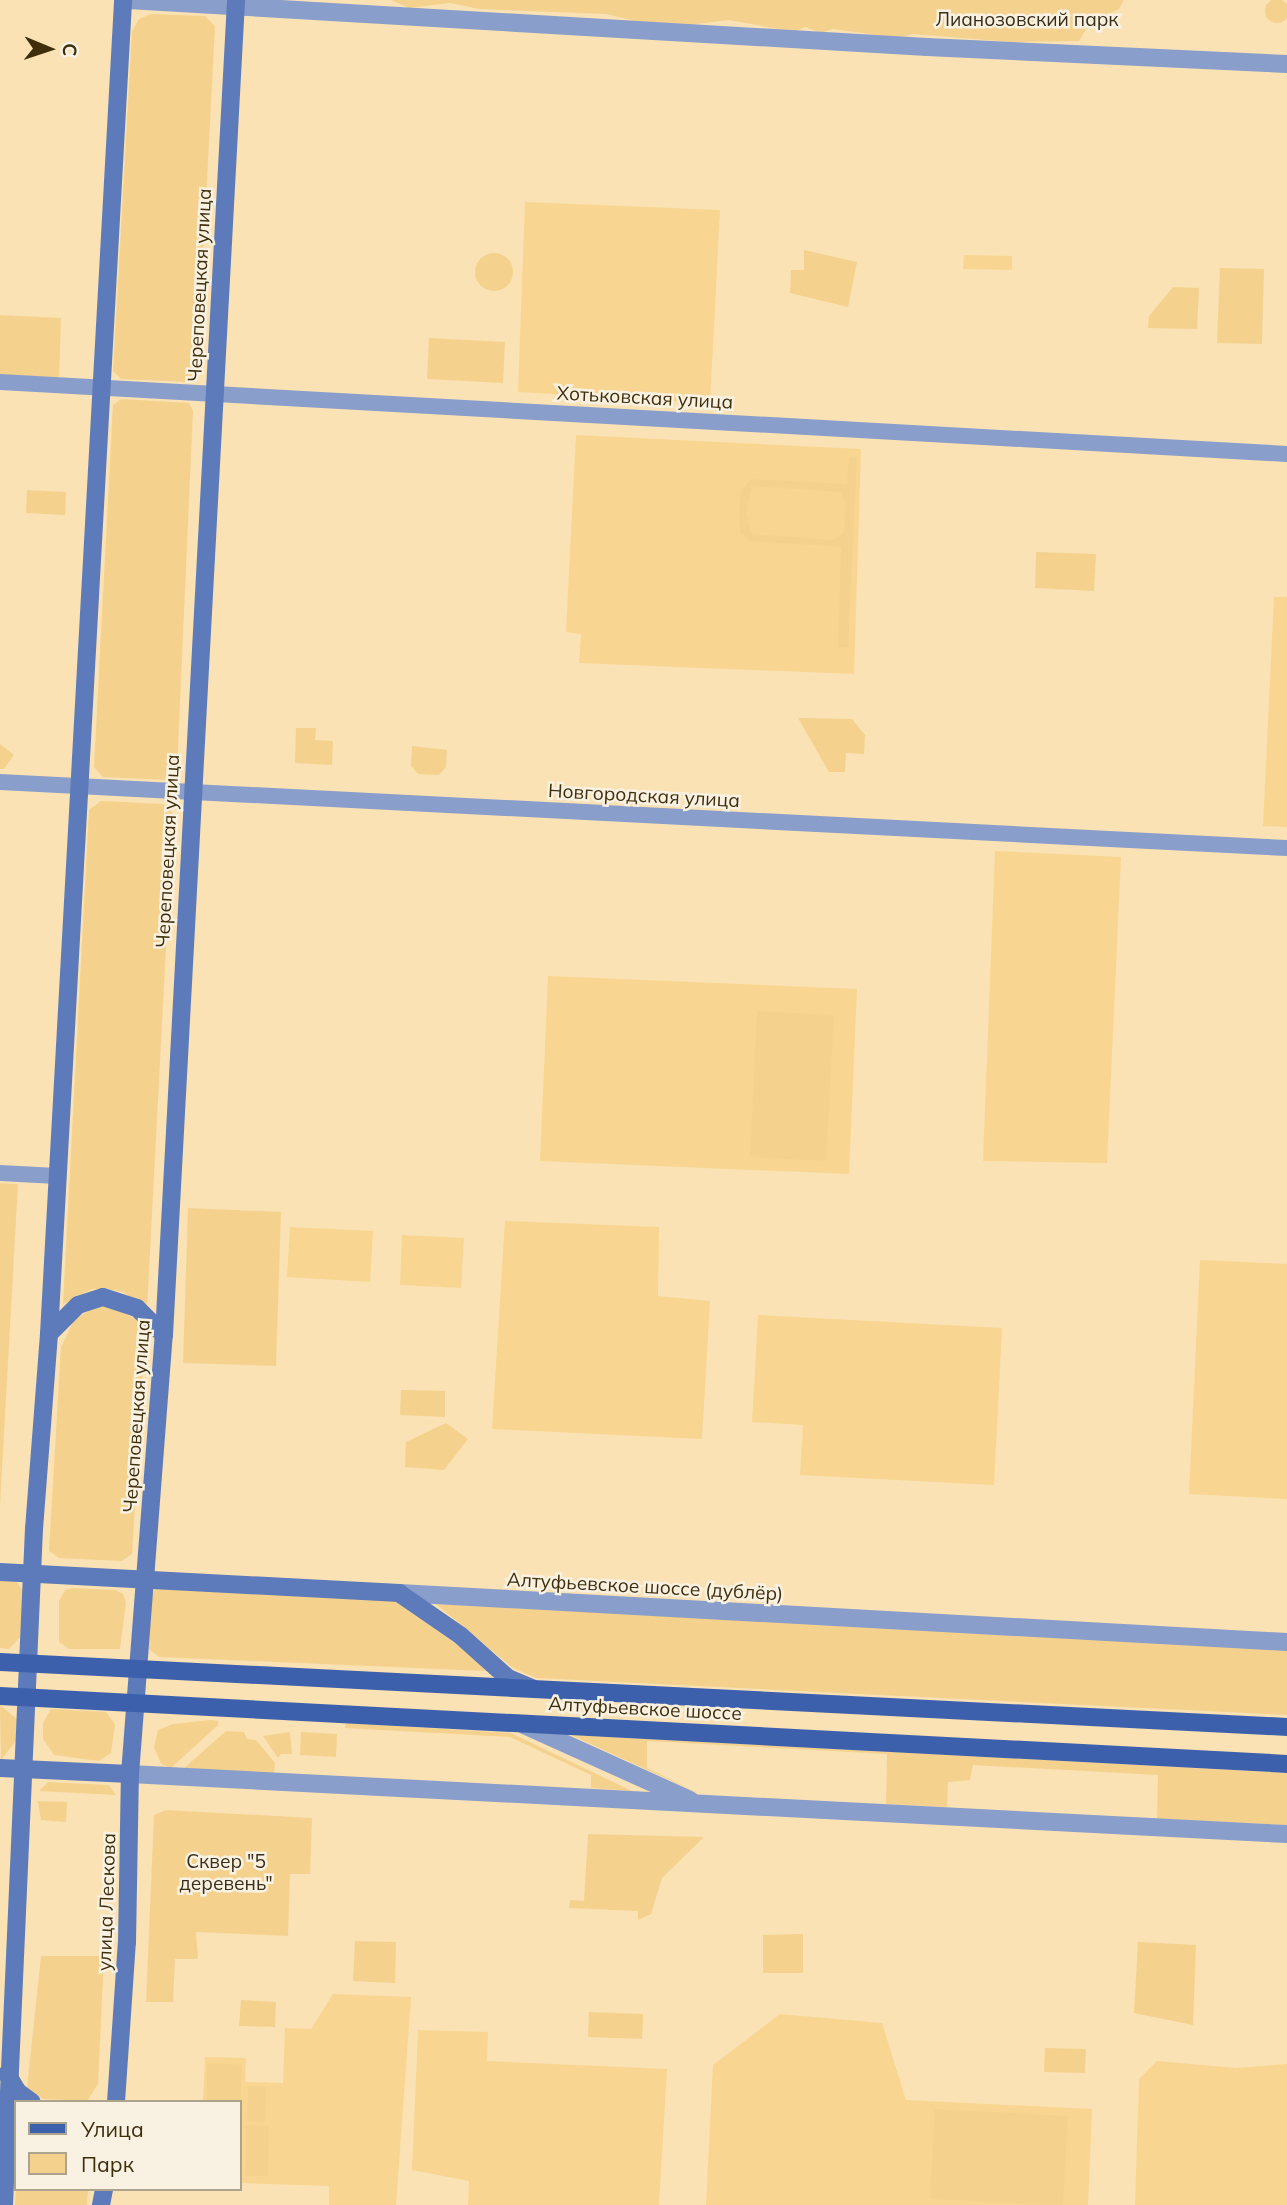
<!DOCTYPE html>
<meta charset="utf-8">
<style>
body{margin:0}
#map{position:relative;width:1287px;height:2205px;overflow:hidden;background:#fae2b4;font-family:Mulish,sans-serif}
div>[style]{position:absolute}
.built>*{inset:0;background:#f8d691}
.green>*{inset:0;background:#f4d28e}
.round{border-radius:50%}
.minor>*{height:16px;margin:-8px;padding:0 8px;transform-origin:8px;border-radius:8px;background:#899eca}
.tertiary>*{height:18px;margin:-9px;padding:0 9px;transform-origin:9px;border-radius:9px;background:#899eca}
.secondary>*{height:18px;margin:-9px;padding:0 9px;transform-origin:9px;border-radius:9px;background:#5d7bba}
.primary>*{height:18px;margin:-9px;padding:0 9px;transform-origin:9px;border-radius:9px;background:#3d60ad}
span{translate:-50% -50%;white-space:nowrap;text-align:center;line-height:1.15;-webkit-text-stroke:5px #f9f1e2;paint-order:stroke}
.park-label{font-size:19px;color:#392e1a}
.street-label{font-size:19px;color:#3e2e0c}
.legend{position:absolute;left:14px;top:2100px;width:228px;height:91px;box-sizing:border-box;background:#f9f1e2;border:2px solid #aea38c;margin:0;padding:9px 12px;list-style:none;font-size:21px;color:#3e2e0c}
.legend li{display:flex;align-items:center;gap:14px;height:35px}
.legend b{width:35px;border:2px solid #aea38c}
.north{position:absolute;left:14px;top:14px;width:70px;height:70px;-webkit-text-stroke:5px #f9f1e2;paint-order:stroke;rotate:92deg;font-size:19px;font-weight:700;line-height:28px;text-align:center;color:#3e2e0c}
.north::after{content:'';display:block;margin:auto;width:24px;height:32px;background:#3e2e0c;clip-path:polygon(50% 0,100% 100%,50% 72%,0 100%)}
</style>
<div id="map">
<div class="built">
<i style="clip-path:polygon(525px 202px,720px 210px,710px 403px,518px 392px)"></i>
<i style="clip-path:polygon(964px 255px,1012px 256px,1012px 270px,963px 269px)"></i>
<i style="clip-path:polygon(576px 435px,861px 449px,854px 674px,579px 663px,581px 634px,566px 632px)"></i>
<i style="clip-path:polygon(1274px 597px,1287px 597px,1287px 827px,1263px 826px)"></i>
<i style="clip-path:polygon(995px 851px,1121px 857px,1107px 1163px,983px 1161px)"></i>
<i style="clip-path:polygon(548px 976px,857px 989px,849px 1174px,540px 1161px)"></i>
<i style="clip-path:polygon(505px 1221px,659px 1227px,658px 1296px,710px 1301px,702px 1439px,492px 1429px)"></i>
<i style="clip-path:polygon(290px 1227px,373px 1231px,370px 1282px,287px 1277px)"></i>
<i style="clip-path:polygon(402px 1235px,464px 1238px,461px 1288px,400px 1285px)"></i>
<i style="clip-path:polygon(1200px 1260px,1287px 1264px,1287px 1499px,1189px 1494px)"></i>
<i style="clip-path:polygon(758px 1315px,1002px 1328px,994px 1485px,800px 1475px,803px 1425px,752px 1422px)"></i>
<i style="clip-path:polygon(333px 1994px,411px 1997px,396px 2205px,329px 2205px,329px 2186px,240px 2183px,240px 2102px,203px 2102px,205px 2057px,246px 2058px,245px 2082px,283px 2083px,285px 2028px,311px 2029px)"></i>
<i style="clip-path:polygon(780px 2014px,882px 2023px,906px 2100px,1092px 2109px,1088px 2205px,706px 2205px,713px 2065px)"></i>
<i style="clip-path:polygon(418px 2030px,488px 2032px,487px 2061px,667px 2069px,659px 2205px,468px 2205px,469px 2181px,412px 2170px)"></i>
<i style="clip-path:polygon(1157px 2061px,1236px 2068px,1287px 2064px,1287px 2205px,1135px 2205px,1139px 2079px)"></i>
</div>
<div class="green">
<i class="round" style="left:1265px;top:-1px;width:24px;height:24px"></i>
<i style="clip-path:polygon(391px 0,1124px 0,1119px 9px,1089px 24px,1079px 41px,1011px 42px,912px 34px,898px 38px,833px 29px,821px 33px,805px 27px,795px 32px,729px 20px,688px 25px,635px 21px,606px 14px,479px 9px,450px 3px,409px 8px)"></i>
<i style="clip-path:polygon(151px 14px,205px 16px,215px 26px,197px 373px,188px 382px,121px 379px,113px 371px,132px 31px,139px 19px)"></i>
<i style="clip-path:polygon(804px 250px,857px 262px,848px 307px,790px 293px,791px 270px,804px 270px)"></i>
<i class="round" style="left:475px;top:253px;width:38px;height:38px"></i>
<i style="clip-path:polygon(1220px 268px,1264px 269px,1262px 344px,1217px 343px)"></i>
<i style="clip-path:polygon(1173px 287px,1199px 288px,1197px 329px,1148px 328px,1149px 316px)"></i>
<i style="clip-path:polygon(0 315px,61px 318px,59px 379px,0 376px)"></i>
<i style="clip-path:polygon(429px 338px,505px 342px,503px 383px,427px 379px)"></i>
<i style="clip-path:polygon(121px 399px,189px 403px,193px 411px,177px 769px,167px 780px,103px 777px,94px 767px,113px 405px)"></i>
<i style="clip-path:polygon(evenodd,849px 457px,857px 458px,848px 647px,838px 647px,841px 547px,750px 541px,740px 533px,739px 507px,741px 490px,751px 479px,847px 484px,849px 457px,752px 486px,841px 492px,846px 504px,844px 532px,834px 540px,752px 534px,746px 513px,752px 486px)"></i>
<i style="clip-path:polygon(27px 490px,66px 492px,65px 515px,26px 513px)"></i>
<i style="clip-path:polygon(1036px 552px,1096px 554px,1094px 591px,1035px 588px)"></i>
<i style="clip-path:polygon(798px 718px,852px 719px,865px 735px,864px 754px,846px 753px,845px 772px,829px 772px)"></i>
<i style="clip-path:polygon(296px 728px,316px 728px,315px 740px,333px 741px,332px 765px,295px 763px)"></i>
<i style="clip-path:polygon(0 744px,14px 755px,4px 769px,0 769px)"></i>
<i style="clip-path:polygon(412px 746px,447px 750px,446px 767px,439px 775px,418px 774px,411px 766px)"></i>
<i style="clip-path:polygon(101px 801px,162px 804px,170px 807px,173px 815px,147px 1309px,123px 1292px,107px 1289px,92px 1289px,63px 1304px,89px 810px)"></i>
<i style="clip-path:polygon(757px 1011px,834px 1015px,826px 1161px,750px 1157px)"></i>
<i style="clip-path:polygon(0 1183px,18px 1184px,0 1505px)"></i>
<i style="clip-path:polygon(188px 1208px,281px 1212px,276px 1366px,183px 1363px)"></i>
<i style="clip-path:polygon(111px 1306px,137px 1320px,145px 1336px,132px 1554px,122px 1561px,59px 1558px,49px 1551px,61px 1347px,74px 1320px,95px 1307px)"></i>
<i style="clip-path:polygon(401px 1390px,445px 1391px,445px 1417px,400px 1415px)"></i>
<i style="clip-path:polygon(446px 1423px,468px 1439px,444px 1470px,405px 1467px,406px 1442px)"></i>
<i style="clip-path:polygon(0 1579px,16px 1581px,24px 1592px,23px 1634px,9px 1649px,0 1648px)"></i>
<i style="clip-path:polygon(162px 1587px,397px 1600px,485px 1666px,485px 1671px,159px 1657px,149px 1649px,151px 1599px,155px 1589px)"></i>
<i style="clip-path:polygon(72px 1588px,115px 1590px,123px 1594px,126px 1602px,120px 1649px,69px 1649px,59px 1642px,59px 1601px,65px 1590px)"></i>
<i style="clip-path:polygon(436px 1604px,1287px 1647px,1287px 1715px,536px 1678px,513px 1668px)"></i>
<i style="clip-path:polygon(0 1705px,17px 1719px,18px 1738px,1px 1760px)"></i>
<i style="clip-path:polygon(51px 1709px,106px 1712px,115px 1724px,111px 1753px,99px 1761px,54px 1755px,43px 1739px,43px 1723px)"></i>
<i style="clip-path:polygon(211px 1720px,218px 1721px,218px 1725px,171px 1768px,161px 1764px,154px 1747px,158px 1730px,173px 1724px)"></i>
<i style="clip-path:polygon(346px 1723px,511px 1733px,632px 1791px,591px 1788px,591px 1775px,510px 1737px,345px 1728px)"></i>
<i style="clip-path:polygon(226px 1731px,244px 1732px,247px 1739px,256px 1740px,275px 1763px,274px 1773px,183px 1769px)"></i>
<i style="clip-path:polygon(290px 1732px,292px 1754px,281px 1754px,278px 1758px,263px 1736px)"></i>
<i style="clip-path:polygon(301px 1732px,337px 1734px,336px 1757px,300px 1755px)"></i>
<i style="clip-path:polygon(571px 1735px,1287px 1773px,1287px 1825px,1157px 1819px,1158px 1775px,973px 1765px,970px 1780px,948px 1782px,947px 1807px,886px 1804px,887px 1754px,647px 1741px,647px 1768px,700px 1794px)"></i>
<i style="clip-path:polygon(48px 1782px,109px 1785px,116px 1795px,39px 1791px)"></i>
<i style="clip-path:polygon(38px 1801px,67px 1802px,66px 1822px,41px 1820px)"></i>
<i style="clip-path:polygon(166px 1810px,312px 1818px,310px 1874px,290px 1874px,288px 1936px,196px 1932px,198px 1959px,175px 1959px,173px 2002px,146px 2002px,154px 1815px)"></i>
<i style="clip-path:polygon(588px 1834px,704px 1837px,662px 1878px,651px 1914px,638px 1920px,638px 1911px,569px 1908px,570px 1900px,584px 1901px)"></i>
<i style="clip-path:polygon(803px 1934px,803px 1973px,763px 1973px,763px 1935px)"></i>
<i style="clip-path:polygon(355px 1941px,396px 1942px,395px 1983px,353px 1981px)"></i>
<i style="clip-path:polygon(1138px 1942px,1196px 1945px,1193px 2025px,1134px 2013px)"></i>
<i style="clip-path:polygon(41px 1956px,104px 1956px,98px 2084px,87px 2101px,43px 2099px,27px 2088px)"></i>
<i style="clip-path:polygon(241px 2000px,276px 2002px,275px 2027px,239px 2026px)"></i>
<i style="clip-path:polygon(589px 2012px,643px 2014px,642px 2039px,588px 2037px)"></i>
<i style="clip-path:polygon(1045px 2048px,1086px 2049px,1085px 2073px,1044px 2072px)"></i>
<i style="clip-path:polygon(207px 2063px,242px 2065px,240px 2115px,240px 2102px,206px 2102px)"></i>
<i style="clip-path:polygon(248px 2086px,266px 2087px,265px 2122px,247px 2122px)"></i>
<i style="clip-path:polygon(935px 2109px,1068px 2116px,1063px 2205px,930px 2199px)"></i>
<i style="clip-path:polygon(246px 2125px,269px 2126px,268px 2176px,245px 2176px)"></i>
<i style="clip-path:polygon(16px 2189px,88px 2189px,87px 2205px,15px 2205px)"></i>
</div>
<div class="minor">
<i style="left:0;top:382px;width:1289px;rotate:3.2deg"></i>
<i style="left:0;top:782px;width:1289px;rotate:2.94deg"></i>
<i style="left:0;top:1173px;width:57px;rotate:3deg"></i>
</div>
<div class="tertiary">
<i style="left:128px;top:0;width:800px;rotate:3.37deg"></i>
<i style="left:927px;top:47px;width:360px;rotate:2.7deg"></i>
<i style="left:399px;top:1593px;width:889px;rotate:3.16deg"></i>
<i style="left:524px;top:1725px;width:182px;rotate:24.3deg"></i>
<i style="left:130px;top:1774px;width:1159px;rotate:2.97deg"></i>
</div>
<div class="secondary">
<i style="left:49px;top:1334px;width:41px;rotate:-45deg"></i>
<i style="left:78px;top:1305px;width:26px;rotate:-18deg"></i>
<i style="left:103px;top:1297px;width:36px;rotate:18deg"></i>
<i style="left:137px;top:1308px;width:38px;rotate:45deg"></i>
<i style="left:0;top:1572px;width:400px;rotate:3deg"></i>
<i style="left:399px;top:1593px;width:75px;rotate:34.7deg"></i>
<i style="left:461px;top:1636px;width:63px;rotate:41.8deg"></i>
<i style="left:508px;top:1678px;width:26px;rotate:23deg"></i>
<i style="left:0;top:1768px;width:130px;rotate:2.6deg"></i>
<i style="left:7px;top:2074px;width:21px;rotate:59deg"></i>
<i style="left:18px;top:2092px;width:17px;rotate:36deg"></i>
<i style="left:116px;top:2102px;width:160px;rotate:-86.1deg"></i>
<i style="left:127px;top:1942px;width:168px;rotate:-89deg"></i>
<i style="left:130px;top:1774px;width:440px;rotate:-85.6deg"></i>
<i style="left:164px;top:1335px;width:1337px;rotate:-86.91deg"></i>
<i style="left:4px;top:2205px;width:677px;rotate:-87.46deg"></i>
<i style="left:34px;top:1529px;width:196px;rotate:-85.6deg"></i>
<i style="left:49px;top:1334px;width:1336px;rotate:-86.82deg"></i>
<i style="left:101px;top:2205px;width:16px;rotate:-79deg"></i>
</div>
<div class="primary">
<i style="left:0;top:1662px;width:1289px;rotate:2.89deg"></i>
<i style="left:0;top:1696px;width:1289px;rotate:3.02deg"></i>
</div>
<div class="park-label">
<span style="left:1027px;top:20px">Лианозовский парк</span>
<span style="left:226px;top:1873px">Сквер "5<br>деревень"</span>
</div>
<div class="street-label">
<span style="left:200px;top:285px;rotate:-87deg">Череповецкая улица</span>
<span style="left:645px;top:398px;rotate:3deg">Хотьковская улица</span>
<span style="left:644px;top:796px;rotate:3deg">Новгородская улица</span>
<span style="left:168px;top:851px;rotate:-87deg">Череповецкая улица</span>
<span style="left:137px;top:1416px;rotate:-86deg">Череповецкая улица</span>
<span style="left:645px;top:1587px;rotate:3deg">Алтуфьевское шоссе (дублёр)</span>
<span style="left:645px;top:1709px;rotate:3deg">Алтуфьевское шоссе</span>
<span style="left:107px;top:1902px;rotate:-88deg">улица Лескова</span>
</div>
<ul class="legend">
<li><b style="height:9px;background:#3d60ad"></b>Улица</li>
<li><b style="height:19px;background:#f4d28e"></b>Парк</li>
</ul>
<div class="north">С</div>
</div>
